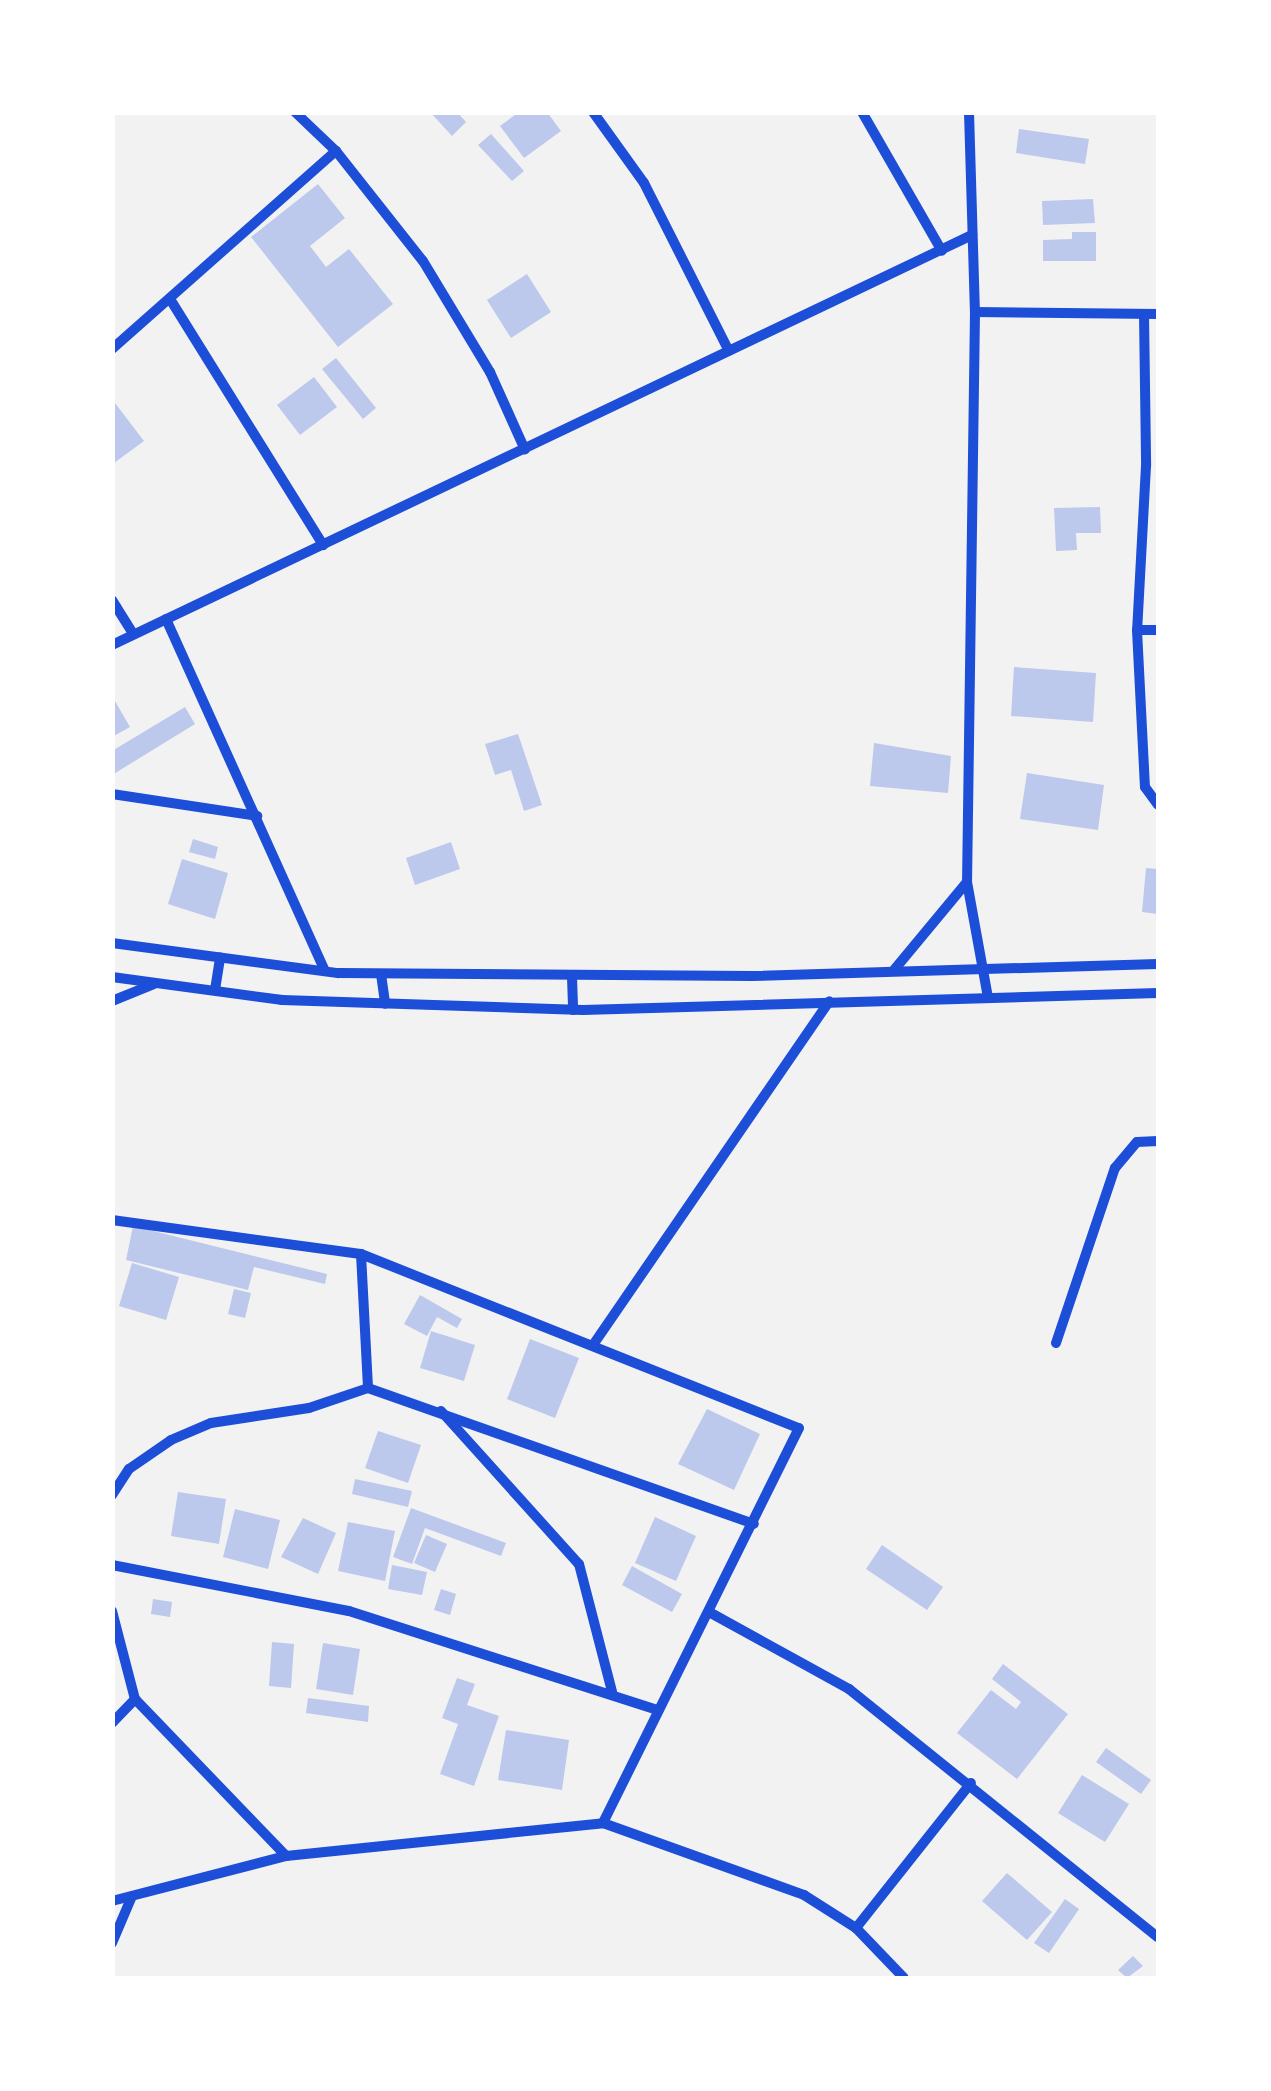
<!DOCTYPE html>
<style>
body{margin:0}
#map{position:relative;width:1271px;height:2091px;overflow:hidden;background:#f2f2f2;font-family:"Asap Condensed",sans-serif}
div>[style]{position:absolute}
.building>*{inset:0;background:#bdc9ec}
.minor>*{height:10px;margin:-5px;padding:0 5px;transform-origin:5px;border-radius:5px;background:#1d4ed8}
span{translate:-50% -50%;white-space:nowrap;text-align:center;line-height:1.15;-webkit-text-stroke:8px #fff;paint-order:stroke}
.frame{position:absolute;inset:0;border:115px solid #fff;pointer-events:none}
</style>
<div id="map">
<div class="building">
<i style="clip-path:polygon(430px 112px,457px 112px,466px 122px,452px 136px)"></i>
<i style="clip-path:polygon(519px 112px,547px 112px,561px 131px,524px 158px,500px 126px)"></i>
<i style="clip-path:polygon(1019px 129px,1089px 139px,1085px 164px,1016px 153px)"></i>
<i style="clip-path:polygon(491px 134px,524px 171px,512px 181px,478px 145px)"></i>
<i style="clip-path:polygon(318px 184px,345px 218px,310px 246px,326px 267px,349px 249px,393px 304px,338px 347px,251px 237px)"></i>
<i style="clip-path:polygon(1093px 199px,1095px 223px,1043px 225px,1042px 201px)"></i>
<i style="clip-path:polygon(1072px 232px,1096px 232px,1096px 261px,1043px 261px,1043px 240px,1072px 239px)"></i>
<i style="clip-path:polygon(527px 274px,551px 312px,511px 338px,487px 300px)"></i>
<i style="clip-path:polygon(336px 358px,376px 408px,363px 419px,322px 369px)"></i>
<i style="clip-path:polygon(314px 377px,337px 407px,300px 435px,277px 405px)"></i>
<i style="clip-path:polygon(115px 403px,144px 441px,114px 463px,112px 405px)"></i>
<i style="clip-path:polygon(1100px 507px,1101px 533px,1076px 533px,1077px 550px,1056px 551px,1054px 508px)"></i>
<i style="clip-path:polygon(1014px 667px,1096px 673px,1093px 722px,1011px 716px)"></i>
<i style="clip-path:polygon(112px 696px,130px 727px,112px 737px)"></i>
<i style="clip-path:polygon(185px 707px,195px 724px,112px 775px,112px 751px)"></i>
<i style="clip-path:polygon(518px 734px,542px 805px,524px 811px,511px 770px,495px 775px,485px 744px)"></i>
<i style="clip-path:polygon(874px 743px,951px 756px,948px 793px,870px 786px)"></i>
<i style="clip-path:polygon(1027px 773px,1104px 785px,1098px 830px,1020px 819px)"></i>
<i style="clip-path:polygon(193px 839px,218px 847px,215px 859px,189px 852px)"></i>
<i style="clip-path:polygon(451px 842px,460px 869px,415px 885px,406px 858px)"></i>
<i style="clip-path:polygon(182px 859px,228px 873px,215px 919px,168px 904px)"></i>
<i style="clip-path:polygon(1146px 868px,1158px 869px,1158px 914px,1142px 912px)"></i>
<i style="clip-path:polygon(133px 1226px,327px 1274px,325px 1284px,254px 1267px,248px 1290px,126px 1260px)"></i>
<i style="clip-path:polygon(132px 1263px,179px 1277px,166px 1320px,119px 1306px)"></i>
<i style="clip-path:polygon(234px 1289px,251px 1293px,245px 1318px,228px 1314px)"></i>
<i style="clip-path:polygon(420px 1295px,462px 1319px,457px 1328px,437px 1317px,427px 1336px,404px 1324px)"></i>
<i style="clip-path:polygon(431px 1331px,475px 1345px,464px 1381px,420px 1368px)"></i>
<i style="clip-path:polygon(530px 1339px,579px 1358px,555px 1418px,507px 1399px)"></i>
<i style="clip-path:polygon(707px 1409px,760px 1434px,734px 1490px,678px 1464px)"></i>
<i style="clip-path:polygon(378px 1431px,421px 1445px,408px 1483px,365px 1468px)"></i>
<i style="clip-path:polygon(355px 1479px,412px 1491px,408px 1507px,352px 1494px)"></i>
<i style="clip-path:polygon(178px 1492px,226px 1499px,219px 1544px,171px 1536px)"></i>
<i style="clip-path:polygon(411px 1508px,506px 1543px,501px 1556px,425px 1528px,412px 1564px,393px 1557px)"></i>
<i style="clip-path:polygon(235px 1509px,280px 1520px,268px 1569px,223px 1557px)"></i>
<i style="clip-path:polygon(655px 1517px,696px 1536px,676px 1581px,635px 1563px)"></i>
<i style="clip-path:polygon(303px 1518px,336px 1533px,318px 1574px,281px 1557px)"></i>
<i style="clip-path:polygon(348px 1522px,395px 1531px,385px 1581px,338px 1571px)"></i>
<i style="clip-path:polygon(426px 1535px,447px 1544px,435px 1572px,414px 1563px)"></i>
<i style="clip-path:polygon(882px 1545px,943px 1587px,927px 1610px,866px 1569px)"></i>
<i style="clip-path:polygon(392px 1565px,427px 1572px,422px 1595px,388px 1589px)"></i>
<i style="clip-path:polygon(632px 1566px,682px 1594px,672px 1612px,622px 1585px)"></i>
<i style="clip-path:polygon(441px 1589px,456px 1594px,450px 1615px,434px 1610px)"></i>
<i style="clip-path:polygon(153px 1599px,172px 1602px,170px 1617px,151px 1614px)"></i>
<i style="clip-path:polygon(272px 1642px,294px 1644px,291px 1688px,269px 1686px)"></i>
<i style="clip-path:polygon(323px 1643px,360px 1649px,353px 1695px,316px 1689px)"></i>
<i style="clip-path:polygon(1003px 1664px,1068px 1714px,1017px 1779px,957px 1733px,991px 1690px,1016px 1709px,1021px 1702px,992px 1679px)"></i>
<i style="clip-path:polygon(457px 1678px,475px 1684px,467px 1705px,499px 1716px,474px 1786px,440px 1774px,458px 1724px,442px 1718px)"></i>
<i style="clip-path:polygon(308px 1698px,369px 1706px,368px 1722px,306px 1713px)"></i>
<i style="clip-path:polygon(506px 1730px,569px 1740px,562px 1790px,498px 1780px)"></i>
<i style="clip-path:polygon(1106px 1748px,1151px 1780px,1141px 1794px,1096px 1762px)"></i>
<i style="clip-path:polygon(1082px 1775px,1129px 1804px,1105px 1842px,1058px 1813px)"></i>
<i style="clip-path:polygon(1007px 1873px,1052px 1912px,1027px 1940px,982px 1901px)"></i>
<i style="clip-path:polygon(1065px 1899px,1079px 1909px,1049px 1953px,1034px 1943px)"></i>
<i style="clip-path:polygon(1133px 1956px,1143px 1966px,1127px 1978px,1118px 1970px)"></i>
</div>
<div class="minor">
<i style="left:295px;top:112px;width:57px;rotate:43.6deg"></i>
<i style="left:336px;top:151px;width:140px;rotate:51.7deg"></i>
<i style="left:423px;top:261px;width:130px;rotate:58.9deg"></i>
<i style="left:490px;top:372px;width:85px;rotate:65.8deg"></i>
<i style="left:593px;top:112px;width:87px;rotate:54.3deg"></i>
<i style="left:644px;top:183px;width:188px;rotate:63.2deg"></i>
<i style="left:862px;top:112px;width:160px;rotate:60.1deg"></i>
<i style="left:969px;top:112px;width:200px;rotate:88.3deg"></i>
<i style="left:975px;top:312px;width:570px;rotate:90.8deg"></i>
<i style="left:967px;top:882px;width:117px;rotate:79.7deg"></i>
<i style="left:170px;top:299px;width:290px;rotate:58.1deg"></i>
<i style="left:975px;top:312px;width:183px;rotate:0.6deg"></i>
<i style="left:1144px;top:314px;width:152px;rotate:89.2deg"></i>
<i style="left:1146px;top:466px;width:164px;rotate:93.1deg"></i>
<i style="left:1137px;top:630px;width:157px;rotate:87.1deg"></i>
<i style="left:1145px;top:787px;width:22px;rotate:54deg"></i>
<i style="left:112px;top:349px;width:299px;rotate:-41.5deg"></i>
<i style="left:112px;top:600px;width:40px;rotate:58deg"></i>
<i style="left:166px;top:619px;width:386px;rotate:65.7deg"></i>
<i style="left:1137px;top:630px;width:21px"></i>
<i style="left:112px;top:645px;width:953px;rotate:-25.49deg"></i>
<i style="left:112px;top:794px;width:147px;rotate:8.6deg"></i>
<i style="left:112px;top:943px;width:228px;rotate:7.6deg"></i>
<i style="left:338px;top:973px;width:414px;rotate:0.4deg"></i>
<i style="left:752px;top:976px;width:406px;rotate:-1.7deg"></i>
<i style="left:894px;top:970px;width:114px;rotate:-50.3deg"></i>
<i style="left:381px;top:974px;width:30px;rotate:82deg"></i>
<i style="left:112px;top:977px;width:172px;rotate:7.7deg"></i>
<i style="left:282px;top:1000px;width:301px;rotate:1.9deg"></i>
<i style="left:583px;top:1010px;width:575px;rotate:-1.69deg"></i>
<i style="left:572px;top:977px;width:33px;rotate:88deg"></i>
<i style="left:215px;top:990px;width:33px;rotate:-81deg"></i>
<i style="left:112px;top:1001px;width:45px;rotate:-22deg"></i>
<i style="left:112px;top:1220px;width:251px;rotate:7.8deg"></i>
<i style="left:361px;top:1254px;width:471px;rotate:21.7deg"></i>
<i style="left:799px;top:1428px;width:441px;rotate:116.4deg"></i>
<i style="left:361px;top:1254px;width:134px;rotate:87deg"></i>
<i style="left:1056px;top:1343px;width:185px;rotate:-71.4deg"></i>
<i style="left:1115px;top:1168px;width:34px;rotate:-50deg"></i>
<i style="left:1137px;top:1142px;width:21px;rotate:-3deg"></i>
<i style="left:593px;top:1345px;width:417px;rotate:-55.5deg"></i>
<i style="left:441px;top:1411px;width:206px;rotate:48deg"></i>
<i style="left:579px;top:1564px;width:132px;rotate:75.5deg"></i>
<i style="left:112px;top:1495px;width:31px;rotate:-57deg"></i>
<i style="left:129px;top:1469px;width:51px;rotate:-34.6deg"></i>
<i style="left:171px;top:1440px;width:43px;rotate:-23deg"></i>
<i style="left:211px;top:1423px;width:99px;rotate:-8.7deg"></i>
<i style="left:309px;top:1408px;width:62px;rotate:-18.7deg"></i>
<i style="left:368px;top:1388px;width:409px;rotate:19.4deg"></i>
<i style="left:112px;top:1565px;width:241px;rotate:11deg"></i>
<i style="left:349px;top:1611px;width:324px;rotate:17.8deg"></i>
<i style="left:112px;top:1611px;width:91px;rotate:75.4deg"></i>
<i style="left:135px;top:1699px;width:218px;rotate:46.1deg"></i>
<i style="left:709px;top:1612px;width:160px;rotate:28.8deg"></i>
<i style="left:849px;top:1689px;width:396px;rotate:38.8deg"></i>
<i style="left:112px;top:1723px;width:33px;rotate:-46deg"></i>
<i style="left:112px;top:1901px;width:180px;rotate:-14.5deg"></i>
<i style="left:286px;top:1856px;width:319px;rotate:-5.9deg"></i>
<i style="left:603px;top:1823px;width:214px;rotate:19.7deg"></i>
<i style="left:804px;top:1895px;width:62px;rotate:32.4deg"></i>
<i style="left:856px;top:1928px;width:69px;rotate:46.2deg"></i>
<i style="left:856px;top:1928px;width:185px;rotate:-51.6deg"></i>
<i style="left:112px;top:1943px;width:51px;rotate:-66.9deg"></i>
</div>
<div class="frame"></div>
</div>
